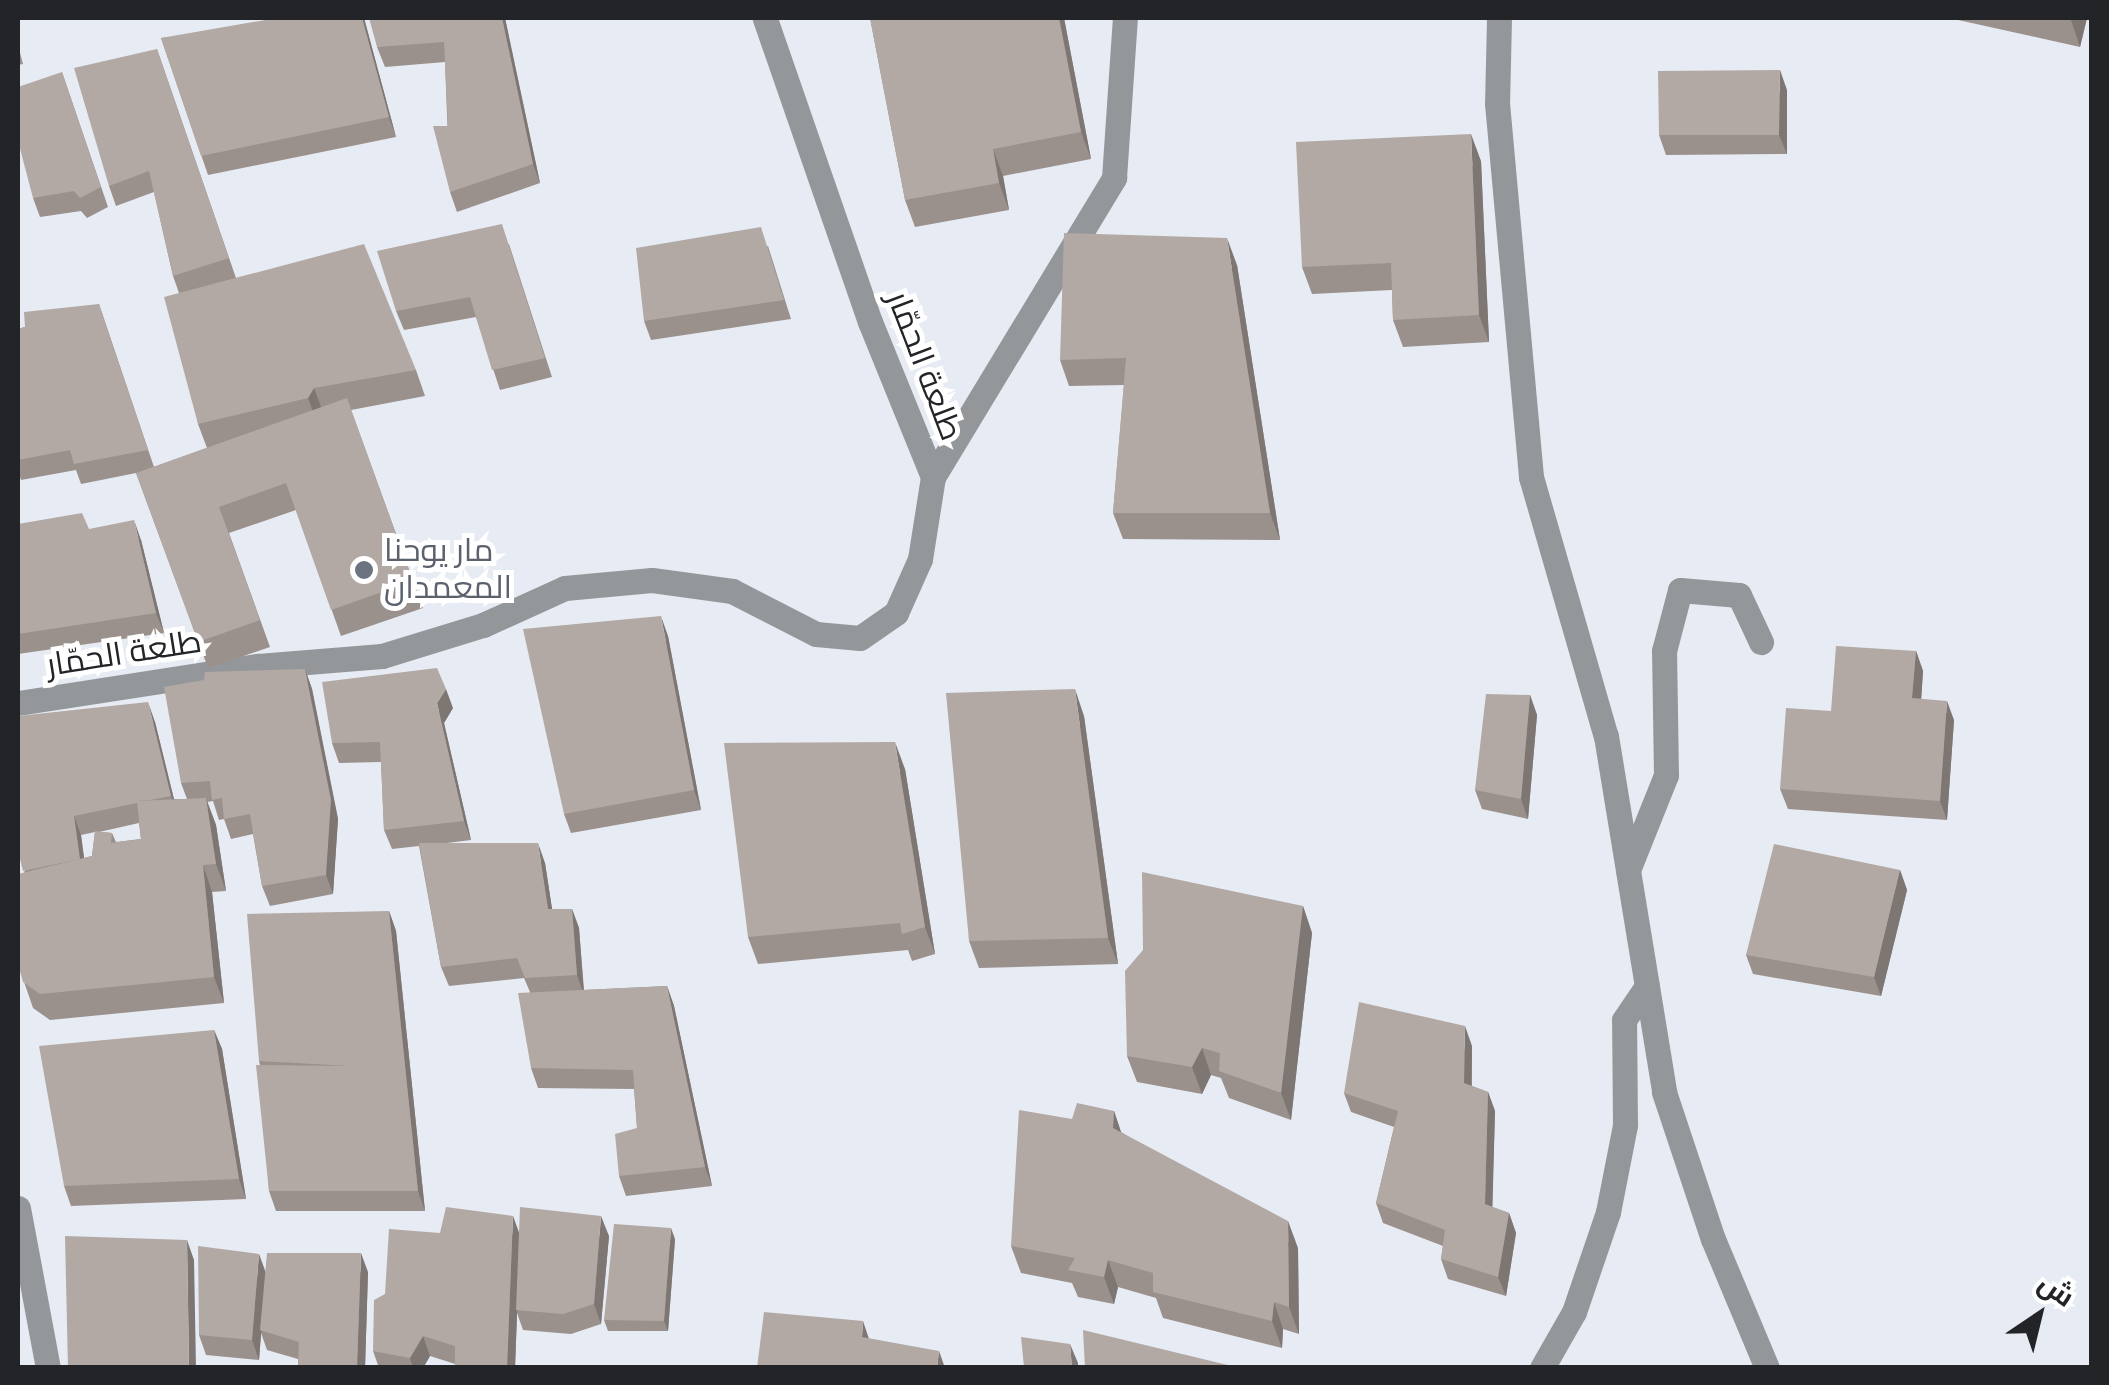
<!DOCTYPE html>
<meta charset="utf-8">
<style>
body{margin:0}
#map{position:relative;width:2109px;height:1385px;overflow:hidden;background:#e7ebf4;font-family:Karla,Cairo,sans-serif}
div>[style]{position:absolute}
.street>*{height:25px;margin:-12.5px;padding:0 12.5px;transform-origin:12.5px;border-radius:12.5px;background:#94979a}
.wall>*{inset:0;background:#9a918d}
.shaded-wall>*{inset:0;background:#7d7673}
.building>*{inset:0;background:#b3a9a4}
.dots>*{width:28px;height:28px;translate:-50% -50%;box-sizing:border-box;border:5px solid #fff;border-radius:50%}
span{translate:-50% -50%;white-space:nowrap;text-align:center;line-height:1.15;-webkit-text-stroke:10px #fff;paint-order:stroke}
.street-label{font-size:32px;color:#232427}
.worship-label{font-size:32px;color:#5b616d}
.left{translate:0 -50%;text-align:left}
.frame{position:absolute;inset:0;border:20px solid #232427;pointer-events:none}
.north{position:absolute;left:1989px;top:1265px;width:100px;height:100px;-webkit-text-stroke:8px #fff;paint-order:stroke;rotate:35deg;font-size:28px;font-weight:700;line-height:40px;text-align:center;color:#232427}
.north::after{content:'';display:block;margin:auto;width:35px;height:45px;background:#232427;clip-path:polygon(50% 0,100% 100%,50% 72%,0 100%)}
</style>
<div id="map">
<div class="street">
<i style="left:1499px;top:18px;width:85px;rotate:91.3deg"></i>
<i style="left:1497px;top:103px;width:376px;rotate:84.8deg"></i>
<i style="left:1531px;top:477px;width:270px;rotate:73.9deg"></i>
<i style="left:1606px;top:736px;width:361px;rotate:80.7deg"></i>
<i style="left:1664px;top:1092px;width:155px;rotate:71.6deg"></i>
<i style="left:1713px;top:1239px;width:140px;rotate:67.3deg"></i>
<i style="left:933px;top:477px;width:350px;rotate:-58.8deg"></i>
<i style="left:1114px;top:178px;width:160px;rotate:-86.1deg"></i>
<i style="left:18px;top:703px;width:243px;rotate:-8.8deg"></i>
<i style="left:258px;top:666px;width:124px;rotate:-4.6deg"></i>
<i style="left:382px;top:656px;width:106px;rotate:-17.1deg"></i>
<i style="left:483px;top:625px;width:90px;rotate:-24.3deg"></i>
<i style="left:565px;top:588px;width:87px;rotate:-5.3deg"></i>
<i style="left:652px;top:580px;width:81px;rotate:7.8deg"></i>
<i style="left:732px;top:591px;width:94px;rotate:27.1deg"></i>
<i style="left:816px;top:634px;width:44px;rotate:5.2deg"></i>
<i style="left:860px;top:638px;width:44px;rotate:-34.8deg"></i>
<i style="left:896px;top:613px;width:59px;rotate:-66deg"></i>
<i style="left:920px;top:559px;width:83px;rotate:-81deg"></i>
<i style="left:933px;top:477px;width:167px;rotate:-112.1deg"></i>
<i style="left:870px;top:322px;width:322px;rotate:-109.1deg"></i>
<i style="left:1628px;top:870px;width:102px;rotate:-68.2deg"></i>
<i style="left:1666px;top:775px;width:124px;rotate:-90.9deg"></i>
<i style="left:1664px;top:651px;width:63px;rotate:-75.3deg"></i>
<i style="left:1680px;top:590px;width:59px;rotate:4.8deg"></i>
<i style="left:1739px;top:595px;width:52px;rotate:64.9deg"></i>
<i style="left:18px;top:1208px;width:163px;rotate:79.4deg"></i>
<i style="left:1542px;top:1368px;width:64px;rotate:-60.3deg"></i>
<i style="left:1574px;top:1312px;width:106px;rotate:-71.2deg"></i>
<i style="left:1608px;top:1212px;width:89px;rotate:-78.9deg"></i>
<i style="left:1625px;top:1125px;width:105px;rotate:-90.5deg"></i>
<i style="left:1624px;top:1020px;width:41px;rotate:-55.9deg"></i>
</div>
<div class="wall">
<i style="clip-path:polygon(364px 18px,396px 137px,208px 175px,161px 38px)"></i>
<i style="clip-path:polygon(505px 18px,540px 183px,457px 212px,450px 192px,445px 62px,385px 67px,377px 47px)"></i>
<i style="clip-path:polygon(870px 18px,1064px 18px,1091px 159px,1003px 176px,1009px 210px,915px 227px,905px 200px)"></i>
<i style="clip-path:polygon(1949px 18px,2087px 18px,2080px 47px)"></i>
<i style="clip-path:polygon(18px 45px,23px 64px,18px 65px)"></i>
<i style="clip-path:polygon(157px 49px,236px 278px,416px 370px,425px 396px,351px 410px,423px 608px,341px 636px,296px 510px,229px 533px,270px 647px,208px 668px,136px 473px,81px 484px,76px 470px,21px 480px,18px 471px,18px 329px,99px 304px,154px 467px,207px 448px,198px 424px,179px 293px,173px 276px,154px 192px,116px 206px,109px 186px)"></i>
<i style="clip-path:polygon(62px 72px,108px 207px,87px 218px,81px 211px,40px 217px,33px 198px)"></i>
<i style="clip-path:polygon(1787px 90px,1787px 154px,1666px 155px,1659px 135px)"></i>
<i style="clip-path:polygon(1481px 161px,1489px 342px,1403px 347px,1393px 320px,1392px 290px,1312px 294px,1302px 267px)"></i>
<i style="clip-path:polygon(509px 244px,552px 377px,500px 390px,476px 317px,404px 330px,396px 311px)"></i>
<i style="clip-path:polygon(768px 246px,791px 319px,651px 340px,644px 321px)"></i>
<i style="clip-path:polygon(1237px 265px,1280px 540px,1123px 539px,1113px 513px,1124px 385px,1069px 386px,1060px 360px)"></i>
<i style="clip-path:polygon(18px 524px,89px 529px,141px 540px,164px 633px,18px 654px)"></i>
<i style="clip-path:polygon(668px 636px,701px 810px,571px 833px,564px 814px)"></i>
<i style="clip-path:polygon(1916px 651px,1923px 671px,1921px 699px,1954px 720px,1947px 820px,1788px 809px,1780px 789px,1831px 711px)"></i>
<i style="clip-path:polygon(evenodd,305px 669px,312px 689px,338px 819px,333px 894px,270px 906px,262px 886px,253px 834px,231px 839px,224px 819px,219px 820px,213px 801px,207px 802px,216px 825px,226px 891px,212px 892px,224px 1003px,50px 1020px,33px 1008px,18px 964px,24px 872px,155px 722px,174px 799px,187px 799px,181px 783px,305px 669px,139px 823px,141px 839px,116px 842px,112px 833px,99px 832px,139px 823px,305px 669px,95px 832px,92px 856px,84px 858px,81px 835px,95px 832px)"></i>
<i style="clip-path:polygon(1530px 695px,1537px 715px,1528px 819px,1482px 809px,1475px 790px)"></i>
<i style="clip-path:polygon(453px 708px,444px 723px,471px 840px,447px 843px,545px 863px,552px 909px,572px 909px,579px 928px,584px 990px,667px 986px,674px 1006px,712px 1186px,626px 1196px,619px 1176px,637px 1128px,634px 1089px,538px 1088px,531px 1068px,530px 992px,524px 978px,449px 986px,441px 967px,419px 846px,392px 849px,384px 830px,381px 762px,339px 763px,332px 743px)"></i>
<i style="clip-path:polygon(1084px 716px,1118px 964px,979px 968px,969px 941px)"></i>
<i style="clip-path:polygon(905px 769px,935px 954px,912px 961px,908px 950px,758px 964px,748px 937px)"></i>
<i style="clip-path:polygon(1900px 870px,1907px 890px,1881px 996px,1753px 974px,1746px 955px)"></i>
<i style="clip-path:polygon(1303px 906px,1312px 933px,1291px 1120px,1229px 1098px,1221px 1078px,1211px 1075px,1202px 1094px,1137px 1082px,1127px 1056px)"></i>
<i style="clip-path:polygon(389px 911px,396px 931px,425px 1211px,276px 1211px,269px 1191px,260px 1065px,259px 1061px)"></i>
<i style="clip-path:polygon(214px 1030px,222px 1049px,246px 1199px,71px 1206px,64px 1186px)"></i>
<i style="clip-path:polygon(1472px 1046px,1472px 1086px,1488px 1092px,1495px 1111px,1492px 1207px,1509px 1213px,1516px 1233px,1506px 1296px,1448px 1279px,1441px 1259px,1443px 1246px,1383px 1223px,1376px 1203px,1394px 1127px,1351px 1112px,1344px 1093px)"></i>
<i style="clip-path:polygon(1114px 1111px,1121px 1132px,1298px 1248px,1299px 1334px,1283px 1329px,1282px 1348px,1163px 1318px,1156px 1298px,1118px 1287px,1114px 1304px,1078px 1297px,1072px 1283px,1021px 1273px,1011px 1246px,1072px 1119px)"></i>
<i style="clip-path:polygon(440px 1233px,609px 1236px,601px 1324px,571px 1334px,523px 1330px,517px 1313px,515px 1368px,455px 1368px,455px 1364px,430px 1356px,423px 1368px,379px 1368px,373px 1351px,385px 1294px)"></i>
<i style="clip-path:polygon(675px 1239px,668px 1331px,608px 1331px,604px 1320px)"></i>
<i style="clip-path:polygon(265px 1272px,368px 1272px,365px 1368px,298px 1368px,298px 1359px,267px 1350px,261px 1333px,259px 1360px,206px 1355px,199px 1335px)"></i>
</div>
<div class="shaded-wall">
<i style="clip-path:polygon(362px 18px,364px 18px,396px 137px,389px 117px)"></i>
<i style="clip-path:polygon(502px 18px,505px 18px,540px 183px,533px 164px)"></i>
<i style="clip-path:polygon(1059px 18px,1064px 18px,1091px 159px,1081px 132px)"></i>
<i style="clip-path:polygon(2071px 18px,2087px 18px,2080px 47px,2071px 20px)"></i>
<i style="clip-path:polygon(1780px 70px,1787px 90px,1787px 154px,1779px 135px)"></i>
<i style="clip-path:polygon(1471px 134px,1481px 161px,1489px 342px,1479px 315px)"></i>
<i style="clip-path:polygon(993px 149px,1003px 176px,1009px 210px,999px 183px)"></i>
<i style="clip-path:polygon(1227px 238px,1237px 265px,1280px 540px,1270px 513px)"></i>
<i style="clip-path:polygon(314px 388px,324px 415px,318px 425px,308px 398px)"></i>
<i style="clip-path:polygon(134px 520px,141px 540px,164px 633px,156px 613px)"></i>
<i style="clip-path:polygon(661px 616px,668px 636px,701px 810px,694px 790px)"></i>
<i style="clip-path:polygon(1916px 651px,1923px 671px,1920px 718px,1912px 698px)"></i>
<i style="clip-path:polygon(305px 669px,312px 689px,338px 819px,333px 894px,326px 875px)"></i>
<i style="clip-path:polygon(446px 689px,453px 708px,444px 723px,471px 840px,464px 821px,437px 703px)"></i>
<i style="clip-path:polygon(1075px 689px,1084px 716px,1118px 964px,1108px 938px)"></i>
<i style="clip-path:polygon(1530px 695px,1537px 715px,1528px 819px,1521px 799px)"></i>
<i style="clip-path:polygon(1947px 701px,1954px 720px,1947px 820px,1940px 801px)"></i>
<i style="clip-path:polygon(148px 702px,155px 722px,178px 816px,171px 796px)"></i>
<i style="clip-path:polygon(895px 742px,905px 769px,935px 954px,925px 927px)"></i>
<i style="clip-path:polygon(206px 798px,216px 825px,226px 891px,216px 864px)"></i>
<i style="clip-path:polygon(74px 816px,81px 835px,87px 881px,80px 862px)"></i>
<i style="clip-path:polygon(538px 843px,545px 863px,555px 928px,548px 909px)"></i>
<i style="clip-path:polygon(203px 865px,212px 892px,224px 1003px,214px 977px)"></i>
<i style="clip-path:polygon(1900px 870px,1907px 890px,1881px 996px,1874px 977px)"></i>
<i style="clip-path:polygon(1303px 906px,1312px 933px,1291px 1120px,1281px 1093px)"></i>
<i style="clip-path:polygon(572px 909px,579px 928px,584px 995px,577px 975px)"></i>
<i style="clip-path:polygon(389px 911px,396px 931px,425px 1211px,418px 1191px)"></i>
<i style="clip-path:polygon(667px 986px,674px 1006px,712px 1186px,705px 1167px)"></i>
<i style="clip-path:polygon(1465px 1026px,1472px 1046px,1471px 1103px,1464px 1083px)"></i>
<i style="clip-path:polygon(214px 1030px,222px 1049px,246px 1199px,239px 1179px)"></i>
<i style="clip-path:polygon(1202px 1048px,1211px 1075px,1202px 1094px,1192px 1067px)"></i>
<i style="clip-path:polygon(1488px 1092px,1495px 1111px,1492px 1224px,1485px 1204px)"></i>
<i style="clip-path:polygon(1114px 1111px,1123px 1138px,1113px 1128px)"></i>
<i style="clip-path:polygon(1509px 1213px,1516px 1233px,1506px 1296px,1498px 1277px)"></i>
<i style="clip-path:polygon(513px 1216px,520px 1235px,515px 1368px,507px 1368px)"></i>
<i style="clip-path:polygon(601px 1216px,609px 1236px,601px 1324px,594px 1304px)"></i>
<i style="clip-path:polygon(1288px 1221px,1298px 1248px,1299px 1334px,1289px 1307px)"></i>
<i style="clip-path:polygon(671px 1228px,675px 1239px,668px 1331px,664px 1321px)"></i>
<i style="clip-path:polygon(187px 1240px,194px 1260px,196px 1368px,189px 1368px)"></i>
<i style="clip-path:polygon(361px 1253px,368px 1272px,365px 1368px,357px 1368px)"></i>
<i style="clip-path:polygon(259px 1254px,266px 1273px,259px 1360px,252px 1340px)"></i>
<i style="clip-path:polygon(1108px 1260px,1118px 1287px,1114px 1304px,1104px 1277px)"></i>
<i style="clip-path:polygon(1274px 1302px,1283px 1329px,1282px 1348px,1272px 1321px)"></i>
<i style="clip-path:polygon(863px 1321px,872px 1348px,862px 1337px)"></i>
<i style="clip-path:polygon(423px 1336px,430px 1356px,423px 1368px,413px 1368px,410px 1358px)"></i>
<i style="clip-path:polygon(1070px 1344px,1078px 1363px,1078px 1368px,1072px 1368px)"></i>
<i style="clip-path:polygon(939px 1351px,945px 1368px,937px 1368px)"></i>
</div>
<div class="building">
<i style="clip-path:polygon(277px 18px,362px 18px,389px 117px,201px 156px,161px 38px)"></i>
<i style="clip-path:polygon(369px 18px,502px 18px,533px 164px,450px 192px,433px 126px,448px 126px,444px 42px,377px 47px)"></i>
<i style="clip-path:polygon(870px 18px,1059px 18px,1081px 132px,993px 149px,999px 183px,905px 200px)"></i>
<i style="clip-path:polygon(157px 49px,229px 258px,173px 276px,149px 171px,109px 186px,74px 68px)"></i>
<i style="clip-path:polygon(1780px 70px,1779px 135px,1659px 135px,1658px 71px)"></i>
<i style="clip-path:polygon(62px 72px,101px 187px,80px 198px,74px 191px,33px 198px,18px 141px,18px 87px)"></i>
<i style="clip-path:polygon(1471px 134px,1479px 315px,1393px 320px,1391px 263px,1302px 267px,1296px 142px)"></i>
<i style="clip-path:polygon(502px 224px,545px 358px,492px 370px,470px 297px,396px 311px,377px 251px)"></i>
<i style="clip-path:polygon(761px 227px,784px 300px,644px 321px,636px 248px)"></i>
<i style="clip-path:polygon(1064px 233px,1227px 238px,1270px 513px,1113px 513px,1126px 358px,1060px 360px)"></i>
<i style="clip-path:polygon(364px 244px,416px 370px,314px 388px,308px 398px,198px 424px,164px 297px)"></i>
<i style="clip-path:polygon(99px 304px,148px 450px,74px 464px,70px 450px,18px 460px,18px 329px,25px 327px,24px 312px)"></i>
<i style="clip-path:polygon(347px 398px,413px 581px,331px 610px,286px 483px,219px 507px,260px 620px,198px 642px,136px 473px)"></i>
<i style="clip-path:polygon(82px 513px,89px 529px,134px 520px,156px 613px,18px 634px,18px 524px)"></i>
<i style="clip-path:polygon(661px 616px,694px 790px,564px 814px,523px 629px)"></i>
<i style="clip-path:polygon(1836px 646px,1916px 651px,1912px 698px,1947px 701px,1940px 801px,1780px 789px,1786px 708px,1831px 711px)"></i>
<i style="clip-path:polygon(437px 668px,446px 689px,437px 703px,464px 821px,384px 830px,380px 742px,332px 743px,322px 682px)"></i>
<i style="clip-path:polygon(305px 669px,331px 800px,326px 875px,262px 886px,250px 814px,224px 819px,222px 798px,212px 800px,210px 781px,181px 783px,164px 687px,204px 680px,205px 672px)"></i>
<i style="clip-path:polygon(1075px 689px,1108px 938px,969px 941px,946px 693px)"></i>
<i style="clip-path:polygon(1486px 694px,1530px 695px,1521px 799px,1475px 790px)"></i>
<i style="clip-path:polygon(148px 702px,171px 796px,150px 800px,137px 801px,137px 803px,74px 816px,80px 859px,23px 871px,18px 851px,18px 716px)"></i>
<i style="clip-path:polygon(895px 742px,925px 927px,902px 934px,900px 923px,748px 937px,724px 743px)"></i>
<i style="clip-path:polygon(206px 798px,216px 864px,203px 865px,214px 977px,40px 994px,23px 982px,18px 964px,18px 874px,92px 856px,95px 831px,112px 833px,111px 843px,141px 839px,137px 801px)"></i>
<i style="clip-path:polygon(419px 843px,538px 843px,548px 909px,572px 909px,577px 975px,525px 978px,517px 958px,441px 967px)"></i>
<i style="clip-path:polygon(1774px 844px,1900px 870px,1874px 977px,1746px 955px)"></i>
<i style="clip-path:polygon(1142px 872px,1303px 906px,1281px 1093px,1219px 1071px,1220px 1053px,1202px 1048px,1192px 1067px,1127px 1056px,1125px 971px,1143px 950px)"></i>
<i style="clip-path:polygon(389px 911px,418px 1191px,269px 1191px,256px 1065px,350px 1066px,259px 1061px,247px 914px)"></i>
<i style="clip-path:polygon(667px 986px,705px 1167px,619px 1176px,615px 1134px,637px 1128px,633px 1070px,531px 1068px,518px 993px)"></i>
<i style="clip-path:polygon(1359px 1002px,1465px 1026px,1464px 1083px,1488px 1092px,1485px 1204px,1509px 1213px,1498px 1277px,1441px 1259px,1445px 1230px,1376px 1203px,1398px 1111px,1344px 1093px)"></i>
<i style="clip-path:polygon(214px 1030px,239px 1179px,64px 1186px,39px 1046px)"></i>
<i style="clip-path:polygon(1077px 1103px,1114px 1111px,1113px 1128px,1288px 1221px,1289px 1307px,1274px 1302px,1272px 1321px,1153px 1292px,1153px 1273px,1108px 1260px,1104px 1277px,1068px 1270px,1075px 1258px,1011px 1246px,1019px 1110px,1072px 1119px)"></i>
<i style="clip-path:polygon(446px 1207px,513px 1216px,507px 1368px,455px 1368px,455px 1346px,423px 1336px,410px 1358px,373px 1351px,374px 1300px,385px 1294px,389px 1229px,440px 1233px)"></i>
<i style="clip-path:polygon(520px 1207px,601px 1216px,594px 1304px,563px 1314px,516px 1310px)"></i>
<i style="clip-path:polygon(614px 1224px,671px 1228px,664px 1321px,604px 1320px)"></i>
<i style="clip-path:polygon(65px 1236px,187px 1240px,189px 1368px,68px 1368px)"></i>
<i style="clip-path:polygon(198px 1246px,259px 1254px,252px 1340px,199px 1335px)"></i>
<i style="clip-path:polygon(267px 1253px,361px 1253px,357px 1368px,298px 1368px,299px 1342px,260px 1330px)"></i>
<i style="clip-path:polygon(764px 1312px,863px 1321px,862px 1337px,939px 1351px,937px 1368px,757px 1368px)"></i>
<i style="clip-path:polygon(1083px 1330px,1240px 1368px,1085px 1368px)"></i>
<i style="clip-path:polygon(1021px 1337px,1070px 1344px,1072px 1368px,1022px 1368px,1024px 1367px)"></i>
</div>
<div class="dots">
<i style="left:364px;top:570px;background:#6b7280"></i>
</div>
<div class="street-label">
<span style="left:924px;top:366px;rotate:69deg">طلعة الحمّار</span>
<span style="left:124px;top:654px;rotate:-9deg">طلعة الحمّار</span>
</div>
<div class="worship-label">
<span class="left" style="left:384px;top:570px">مار يوحنا<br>المعمدان</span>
</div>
<div class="frame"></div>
<div class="north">ش</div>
</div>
